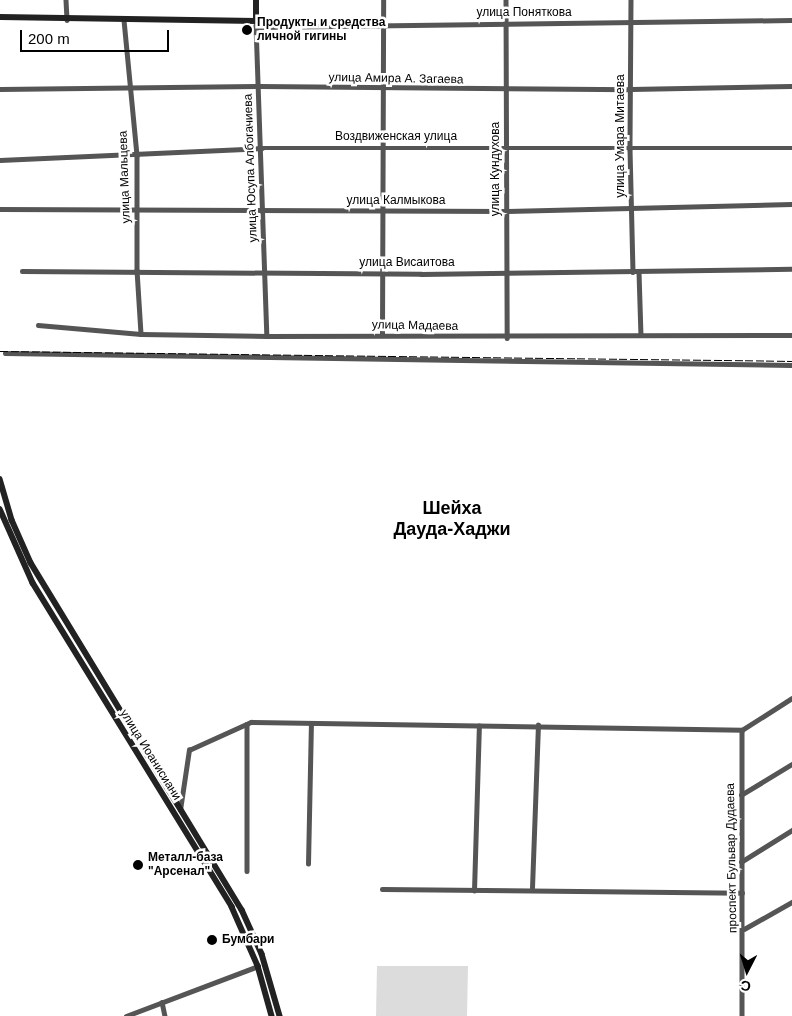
<!DOCTYPE html>
<meta charset="utf-8">
<style>
body{margin:0}
#map{position:relative;width:792px;height:1016px;overflow:hidden;background:#fff;font-family:Arial,sans-serif}
div>[style]{position:absolute}
.green>*{inset:0;background:#dcdcdc}
.street>*{height:4.5px;margin:-2.25px;padding:0 2.25px;transform-origin:2.25px;border-radius:2.25px;background:#555}
.secondary>*{height:5.5px;margin:-2.75px;padding:0 2.75px;transform-origin:2.75px;border-radius:2.75px;background:#222}
.rail>*{height:1px;margin-top:-0.5px;transform-origin:0;background:repeating-linear-gradient(90deg,#000 0 8px,transparent 0 10.5px)}
.dots>*{width:14px;height:14px;translate:-50% -50%;box-sizing:border-box;border:2px solid #fff;border-radius:50%}
span{translate:-50% -50%;white-space:nowrap;text-align:center;line-height:1.15;-webkit-text-stroke:5px #fff;paint-order:stroke}
.street-label{font-size:12px;color:#000}
.poi-label{font-size:12px;color:#000;font-weight:700}
.left{translate:0 -50%;text-align:left}
.district-label{font-size:18px;color:#000;font-weight:700}
.north{position:absolute;left:722px;top:946px;width:50px;height:50px;-webkit-text-stroke:4px #fff;paint-order:stroke;rotate:185deg;font-size:14px;font-weight:700;line-height:20px;text-align:center;color:#000}
.north::after{content:'';display:block;margin:auto;width:18px;height:22px;background:#000;clip-path:polygon(50% 0,100% 100%,50% 72%,0 100%)}
.scale{position:absolute;left:20px;top:30px;width:149px;height:22px;box-sizing:border-box;border:2px solid #000;border-top:0;padding-left:6px;font-size:15px;line-height:18px;white-space:nowrap;color:#000;-webkit-text-stroke:4px #fff;paint-order:stroke}
</style>
<div id="map">
<div class="green">
<i style="clip-path:polygon(377px 966px,468px 966px,467px 1016px,376px 1016px)"></i>
</div>
<div class="street">
<i style="left:66px;top:0;width:20px;rotate:87deg"></i>
<i style="left:506px;top:0;width:338px;rotate:89.8deg"></i>
<i style="left:631px;top:0;width:149px;rotate:90.4deg"></i>
<i style="left:630px;top:149px;width:123px;rotate:88.6deg"></i>
<i style="left:124px;top:20px;width:136px;rotate:84.5deg"></i>
<i style="left:137px;top:155px;width:115px;rotate:90deg"></i>
<i style="left:137px;top:270px;width:64px;rotate:86.4deg"></i>
<i style="left:256px;top:25px;width:311px;rotate:88deg"></i>
<i style="left:257px;top:27px;width:535px;rotate:-0.75deg"></i>
<i style="left:0;top:89px;width:259px;rotate:-0.7deg"></i>
<i style="left:259px;top:86px;width:372px;rotate:0.5deg"></i>
<i style="left:631px;top:89px;width:161px;rotate:-1.1deg"></i>
<i style="left:0;top:160px;width:262px;rotate:-2.6deg"></i>
<i style="left:262px;top:148px;width:530px"></i>
<i style="left:0;top:209px;width:505px;rotate:0.23deg"></i>
<i style="left:505px;top:211px;width:287px;rotate:-1.4deg"></i>
<i style="left:22px;top:271px;width:399px;rotate:0.4deg"></i>
<i style="left:421px;top:274px;width:371px;rotate:-0.8deg"></i>
<i style="left:639px;top:272px;width:63px;rotate:88.2deg"></i>
<i style="left:38px;top:325px;width:103px;rotate:5deg"></i>
<i style="left:141px;top:334px;width:126px;rotate:0.9deg"></i>
<i style="left:267px;top:336px;width:525px;rotate:-0.11deg"></i>
<i style="left:382px;top:335px;width:335px;rotate:-89.8deg"></i>
<i style="left:5px;top:353px;width:787px;rotate:0.87deg"></i>
<i style="left:247px;top:724px;width:147px;rotate:90deg"></i>
<i style="left:742px;top:730px;width:286px;rotate:90deg"></i>
<i style="left:742px;top:730px;width:59px;rotate:-32.6deg"></i>
<i style="left:741px;top:795px;width:60px;rotate:-31.3deg"></i>
<i style="left:180px;top:810px;width:61px;rotate:-81.5deg"></i>
<i style="left:189px;top:750px;width:68px;rotate:-24.3deg"></i>
<i style="left:251px;top:722px;width:491px;rotate:0.9deg"></i>
<i style="left:741px;top:862px;width:60px;rotate:-32.1deg"></i>
<i style="left:308px;top:864px;width:140px;rotate:-88.8deg"></i>
<i style="left:532px;top:888px;width:163px;rotate:-87.9deg"></i>
<i style="left:382px;top:889px;width:360px;rotate:0.6deg"></i>
<i style="left:474px;top:891px;width:165px;rotate:-88.3deg"></i>
<i style="left:744px;top:929px;width:55px;rotate:-29.4deg"></i>
<i style="left:162px;top:1002px;width:14px;rotate:78deg"></i>
<i style="left:126px;top:1016px;width:141px;rotate:-20.7deg"></i>
</div>
<div class="secondary">
<i style="left:0;top:17px;width:256px;rotate:0.9deg"></i>
<i style="left:256px;top:21px;width:21px;rotate:-90deg"></i>
<i style="left:0;top:479px;width:43px;rotate:73.7deg"></i>
<i style="left:12px;top:520px;width:47px;rotate:66.2deg"></i>
<i style="left:31px;top:563px;width:406px;rotate:58.7deg"></i>
<i style="left:242px;top:910px;width:48px;rotate:65.6deg"></i>
<i style="left:262px;top:954px;width:65px;rotate:73.8deg"></i>
<i style="left:0;top:509px;width:81px;rotate:66deg"></i>
<i style="left:33px;top:583px;width:380px;rotate:58.4deg"></i>
<i style="left:232px;top:907px;width:64px;rotate:66.2deg"></i>
<i style="left:258px;top:966px;width:52px;rotate:74.4deg"></i>
</div>
<div class="rail">
<i style="left:0;top:351px;width:792px;rotate:0.72deg"></i>
</div>
<div class="dots">
<i style="left:247px;top:30px;background:#000"></i>
<i style="left:138px;top:865px;background:#000"></i>
<i style="left:212px;top:940px;background:#000"></i>
</div>
<div class="street-label">
<span style="left:524px;top:13px">улица Поняткова</span>
<span style="left:396px;top:79px;rotate:1deg">улица Амира А. Загаева</span>
<span style="left:621px;top:136px;rotate:-90deg">улица Умара Митаева</span>
<span style="left:396px;top:137px">Воздвиженская улица</span>
<span style="left:251px;top:168px;rotate:-92deg">улица Юсупа Албогачиева</span>
<span style="left:496px;top:169px;rotate:-90deg">улица Кундухова</span>
<span style="left:125px;top:177px;rotate:-92deg">улица Мальцева</span>
<span style="left:396px;top:201px">улица Калмыкова</span>
<span style="left:407px;top:263px">улица Висаитова</span>
<span style="left:415px;top:326px;rotate:1deg">улица Мадаева</span>
<span style="left:150px;top:755px;rotate:58deg">улица Иоанисиани</span>
<span style="left:732px;top:858px;rotate:-91deg">проспект Бульвар Дудаева</span>
</div>
<div class="poi-label">
<span class="left" style="left:257px;top:30px">Продукты и средства<br>личной гигины</span>
<span class="left" style="left:148px;top:865px">Металл-база<br>"Арсенал"</span>
<span class="left" style="left:222px;top:940px">Бумбари</span>
</div>
<div class="district-label">
<span style="left:452px;top:519px">Шейха<br>Дауда-Хаджи</span>
</div>
<div class="north">С</div>
<div class="scale">200 m</div>
</div>
